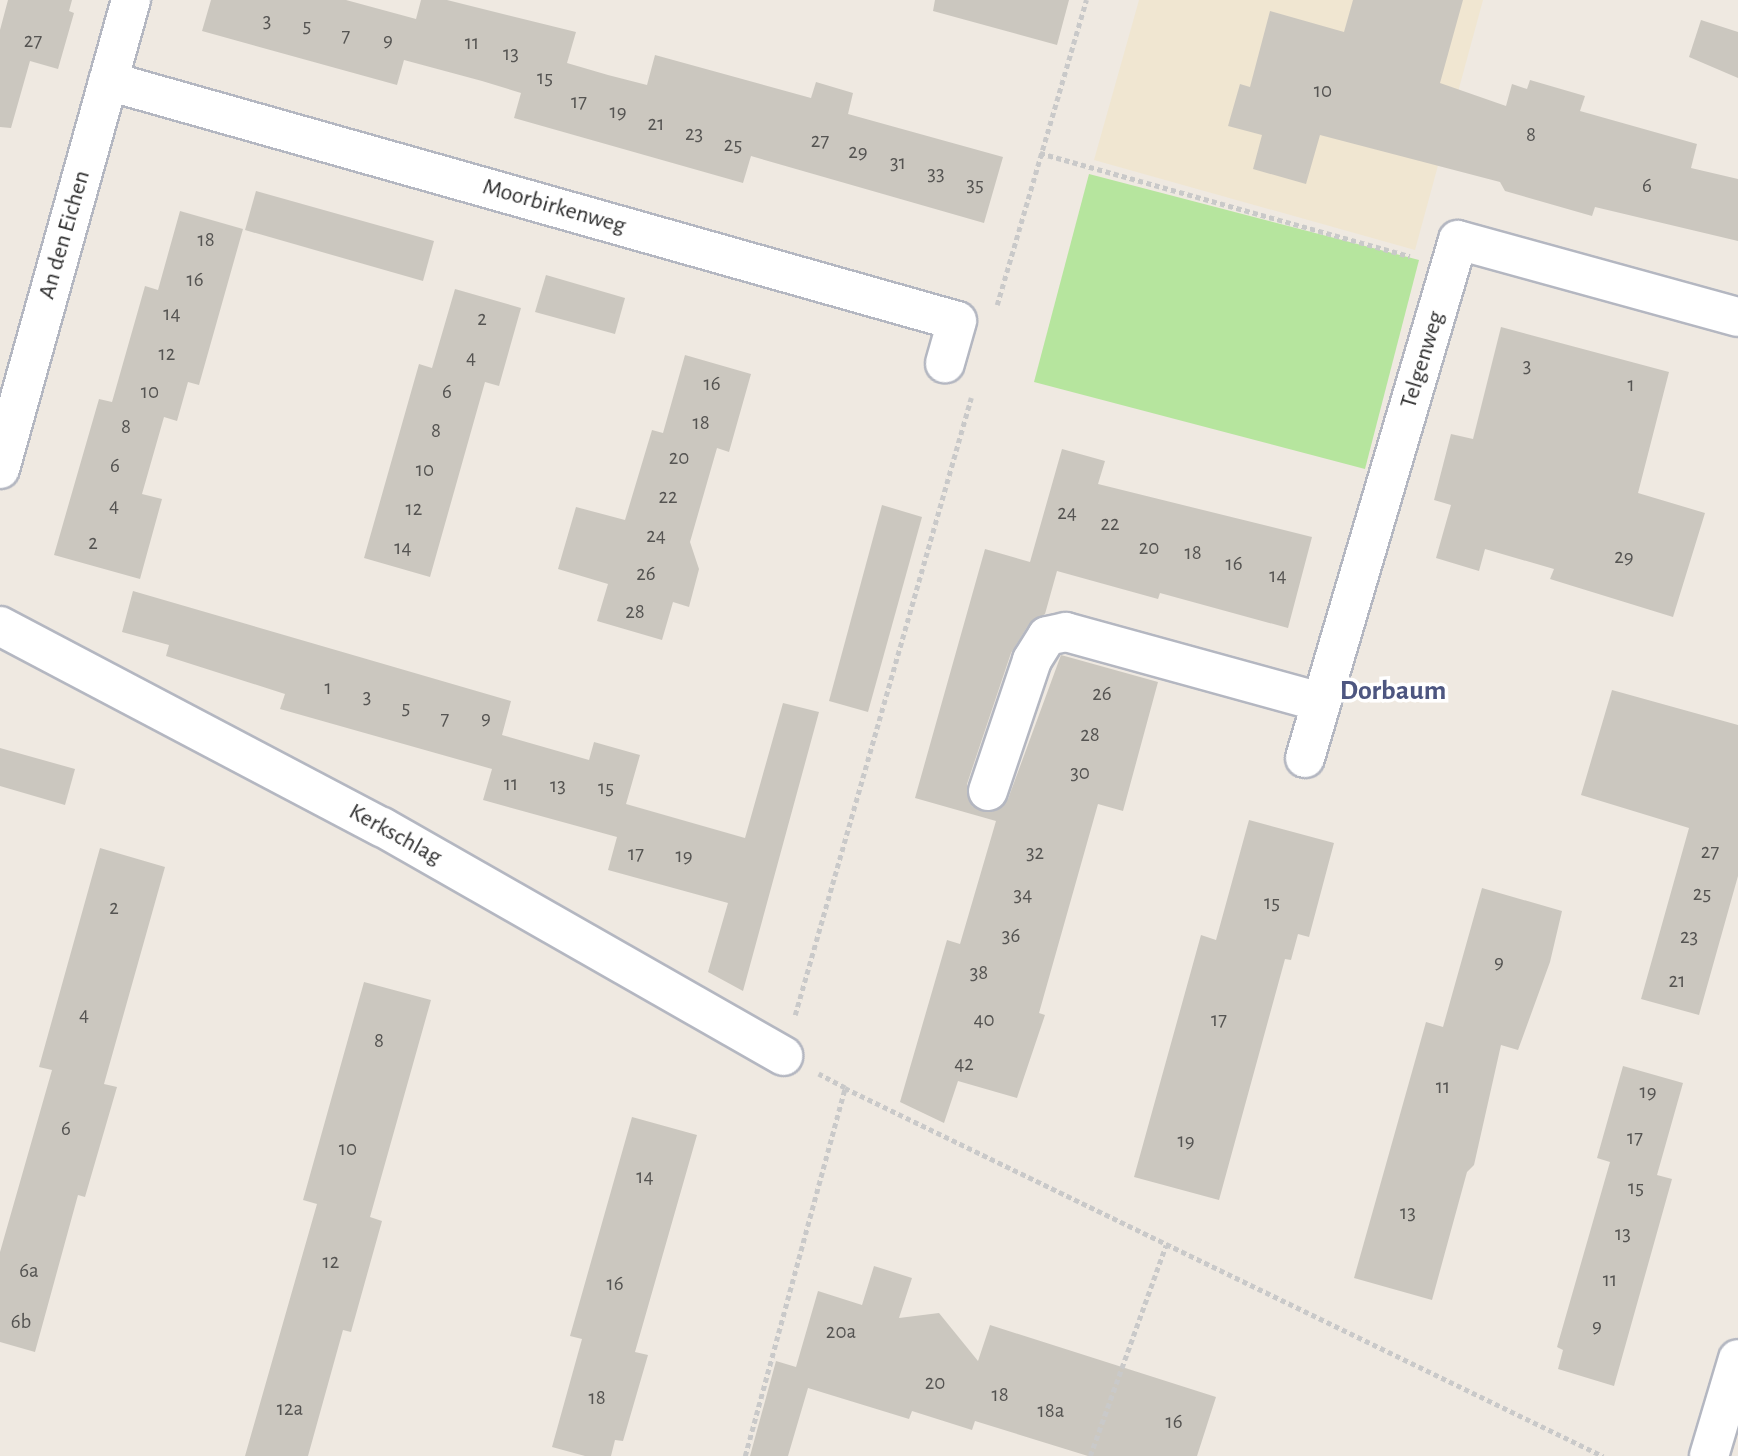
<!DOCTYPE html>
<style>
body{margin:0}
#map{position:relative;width:1738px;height:1456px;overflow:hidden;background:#efe9e1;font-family:"Alegreya Sans",sans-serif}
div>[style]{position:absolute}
.education>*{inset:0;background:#f0e6d1}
.green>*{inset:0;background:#b6e59e}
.building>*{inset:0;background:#cbc7bf}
.path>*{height:4.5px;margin-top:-2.25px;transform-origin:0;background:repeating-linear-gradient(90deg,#c9c9c9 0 5px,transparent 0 8.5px)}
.roads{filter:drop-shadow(2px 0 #b4b7c1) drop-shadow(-2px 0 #b4b7c1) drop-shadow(0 2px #b4b7c1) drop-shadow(0 -2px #b4b7c1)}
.minor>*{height:38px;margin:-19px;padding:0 19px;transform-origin:19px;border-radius:19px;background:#fff}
span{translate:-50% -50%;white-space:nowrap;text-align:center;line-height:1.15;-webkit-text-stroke:7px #fff;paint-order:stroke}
.number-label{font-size:21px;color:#555452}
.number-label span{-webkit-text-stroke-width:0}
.street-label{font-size:24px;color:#2e2e2e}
.quarter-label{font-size:28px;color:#4d5680;font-weight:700}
</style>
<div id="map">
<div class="education">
<i style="clip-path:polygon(1139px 0,1483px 0,1415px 250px,1094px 160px)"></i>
</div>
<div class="green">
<i style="clip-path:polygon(1089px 174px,1419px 260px,1365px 469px,1034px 382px)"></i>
</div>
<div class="building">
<i style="clip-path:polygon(8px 0,72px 0,69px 11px,74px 13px,58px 69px,30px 61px,11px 128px,0 127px,0 30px)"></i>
<i style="clip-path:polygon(211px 0,346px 0,416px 19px,421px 0,447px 0,576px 32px,567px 63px,608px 75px,647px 85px,655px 55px,811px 98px,816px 82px,853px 93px,848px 114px,1003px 157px,984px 223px,751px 156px,743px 183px,514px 118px,521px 93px,482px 81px,404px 60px,397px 85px,202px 31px)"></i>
<i style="clip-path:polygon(935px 0,1069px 0,1057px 45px,933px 11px)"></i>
<i style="clip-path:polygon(1353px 0,1463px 0,1440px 83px,1506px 106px,1512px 84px,1527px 89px,1530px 80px,1585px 96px,1580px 111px,1697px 144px,1691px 168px,1738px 179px,1738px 241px,1595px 207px,1592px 216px,1505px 191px,1500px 182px,1320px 135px,1306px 184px,1253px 169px,1262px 135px,1228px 126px,1240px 84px,1250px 87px,1270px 11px,1344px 32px)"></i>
<i style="clip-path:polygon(1701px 20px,1738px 32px,1738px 78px,1689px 57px)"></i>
<i style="clip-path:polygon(256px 191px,434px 241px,423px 281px,245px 230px)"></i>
<i style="clip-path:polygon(180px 211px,243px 229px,199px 385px,188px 382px,177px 421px,164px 417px,142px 494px,162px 499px,140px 579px,54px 555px,99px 399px,112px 402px,145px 286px,158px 290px)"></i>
<i style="clip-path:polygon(546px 275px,625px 298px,615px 334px,535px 312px)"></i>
<i style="clip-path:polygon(455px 289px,521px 308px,499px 386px,485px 382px,430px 577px,364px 558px,419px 364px,432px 368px)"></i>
<i style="clip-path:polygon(1501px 327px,1669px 372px,1638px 493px,1705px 513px,1673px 617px,1550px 579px,1554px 569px,1485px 549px,1479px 571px,1436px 558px,1451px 505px,1434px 500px,1451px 434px,1473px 439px)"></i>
<i style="clip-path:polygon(685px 355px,751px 374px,729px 452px,717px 448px,690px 542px,699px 569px,689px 607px,673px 602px,662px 640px,597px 621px,608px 584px,558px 569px,576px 507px,625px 520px,652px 430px,663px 433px)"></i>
<i style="clip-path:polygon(1062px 449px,1105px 461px,1098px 484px,1312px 537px,1288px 628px,1160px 593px,1158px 599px,1057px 571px,1045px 614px,1029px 624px,1011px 653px,967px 784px,972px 806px,992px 812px,1008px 799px,1061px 655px,1158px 682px,1123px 811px,1098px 804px,1039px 1013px,1045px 1015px,1017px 1098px,958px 1081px,944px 1123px,900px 1102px,947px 940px,960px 944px,996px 821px,915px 798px,985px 549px,1030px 562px)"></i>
<i style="clip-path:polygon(882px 505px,922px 517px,868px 712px,829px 701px)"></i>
<i style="clip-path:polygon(133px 591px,511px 701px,502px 735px,589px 760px,594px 742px,640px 755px,626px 804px,745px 838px,783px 703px,819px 712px,743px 991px,708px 972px,728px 903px,608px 870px,617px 837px,483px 800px,492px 769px,280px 709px,285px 694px,166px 656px,169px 645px,122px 632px)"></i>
<i style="clip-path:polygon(1612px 690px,1738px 725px,1738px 876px,1699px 1015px,1641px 999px,1689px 828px,1581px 795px)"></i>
<i style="clip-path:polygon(0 748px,75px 769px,65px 805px,0 786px)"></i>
<i style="clip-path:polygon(1249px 820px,1334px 843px,1309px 937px,1298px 934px,1291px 960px,1285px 959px,1219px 1200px,1134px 1177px,1201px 935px,1216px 940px)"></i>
<i style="clip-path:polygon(100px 848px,165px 867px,104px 1084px,117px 1087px,85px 1197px,78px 1195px,35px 1352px,0 1342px,0 1252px,52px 1070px,39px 1067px)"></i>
<i style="clip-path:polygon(1482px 888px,1562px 911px,1550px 962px,1518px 1050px,1501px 1045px,1474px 1165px,1467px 1172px,1432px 1300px,1354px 1278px,1426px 1022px,1443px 1027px)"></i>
<i style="clip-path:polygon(364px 982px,431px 1000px,370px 1217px,382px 1221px,351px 1332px,343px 1330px,308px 1456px,245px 1456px,317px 1204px,303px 1200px)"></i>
<i style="clip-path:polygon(1623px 1066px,1683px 1083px,1657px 1175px,1672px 1179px,1614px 1386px,1558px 1369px,1563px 1350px,1557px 1347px,1610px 1162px,1597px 1158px)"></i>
<i style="clip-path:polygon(632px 1117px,697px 1135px,635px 1352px,648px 1355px,623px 1441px,615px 1440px,611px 1456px,585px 1456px,552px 1447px,582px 1339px,570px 1336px)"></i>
<i style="clip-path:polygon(874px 1266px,912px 1278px,899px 1318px,939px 1313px,978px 1361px,990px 1325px,1216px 1397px,1197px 1456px,1088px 1456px,975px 1421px,972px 1430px,912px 1411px,909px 1419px,808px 1388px,788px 1456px,750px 1456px,776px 1361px,796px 1367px,818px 1291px,862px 1305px)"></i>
</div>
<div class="path">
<i style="left:1040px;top:153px;width:384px;rotate:15.6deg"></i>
<i style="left:997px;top:305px;width:318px;rotate:-73.7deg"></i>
<i style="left:795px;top:1015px;width:642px;rotate:-74.08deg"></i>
<i style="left:845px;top:1088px;width:843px;rotate:25.9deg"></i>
<i style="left:745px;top:1456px;width:381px;rotate:-74.8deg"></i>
<i style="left:845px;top:1088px;width:30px;rotate:-152deg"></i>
<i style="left:1090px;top:1456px;width:224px;rotate:-70.2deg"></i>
</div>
<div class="roads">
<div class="minor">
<i style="left:108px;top:81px;width:882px;rotate:15.78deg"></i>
<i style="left:957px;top:321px;width:44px;rotate:105.9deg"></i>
<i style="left:0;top:469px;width:487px;rotate:-74.4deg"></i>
<i style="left:0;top:626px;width:432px;rotate:27.8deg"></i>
<i style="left:382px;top:827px;width:462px;rotate:29.7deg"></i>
<i style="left:1305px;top:758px;width:540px;rotate:-73.54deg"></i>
<i style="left:1458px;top:240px;width:290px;rotate:15.4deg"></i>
<i style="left:988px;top:791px;width:138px;rotate:-71.4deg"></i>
<i style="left:1032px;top:660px;width:28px;rotate:-58deg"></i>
<i style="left:1047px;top:636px;width:19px;rotate:-12deg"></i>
<i style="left:1066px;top:632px;width:264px;rotate:15.4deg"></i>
<i style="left:1709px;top:1456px;width:101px;rotate:-73.4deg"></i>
</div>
</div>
<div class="number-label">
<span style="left:267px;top:21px">3</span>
<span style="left:307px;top:26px">5</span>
<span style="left:346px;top:36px">7</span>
<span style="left:388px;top:40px">9</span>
<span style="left:33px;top:41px">27</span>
<span style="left:472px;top:43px">11</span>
<span style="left:511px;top:54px">13</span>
<span style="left:545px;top:78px">15</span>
<span style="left:1323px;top:91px">10</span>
<span style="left:579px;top:102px">17</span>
<span style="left:618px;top:112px">19</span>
<span style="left:656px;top:124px">21</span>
<span style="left:694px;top:134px">23</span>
<span style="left:1531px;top:135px">8</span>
<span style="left:820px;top:141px">27</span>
<span style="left:733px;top:145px">25</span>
<span style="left:858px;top:152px">29</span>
<span style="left:898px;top:163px">31</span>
<span style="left:936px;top:174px">33</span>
<span style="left:975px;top:185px">35</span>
<span style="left:1647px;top:186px">6</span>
<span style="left:206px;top:240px">18</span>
<span style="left:195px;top:280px">16</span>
<span style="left:172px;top:314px">14</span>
<span style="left:482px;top:319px">2</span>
<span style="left:167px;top:354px">12</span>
<span style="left:471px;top:358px">4</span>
<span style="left:1527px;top:366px">3</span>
<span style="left:712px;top:384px">16</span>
<span style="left:1631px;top:385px">1</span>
<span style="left:150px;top:392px">10</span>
<span style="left:447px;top:392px">6</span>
<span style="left:701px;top:423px">18</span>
<span style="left:126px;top:427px">8</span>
<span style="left:436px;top:431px">8</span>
<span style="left:679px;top:458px">20</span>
<span style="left:115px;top:466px">6</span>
<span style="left:425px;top:470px">10</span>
<span style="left:668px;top:497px">22</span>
<span style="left:114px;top:506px">4</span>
<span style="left:414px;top:509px">12</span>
<span style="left:1067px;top:513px">24</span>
<span style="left:1110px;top:524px">22</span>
<span style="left:656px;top:536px">24</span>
<span style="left:93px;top:543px">2</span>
<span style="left:403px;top:548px">14</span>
<span style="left:1149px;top:548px">20</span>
<span style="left:1193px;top:553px">18</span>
<span style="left:1624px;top:557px">29</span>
<span style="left:1234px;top:564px">16</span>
<span style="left:646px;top:574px">26</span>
<span style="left:1278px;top:576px">14</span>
<span style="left:635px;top:612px">28</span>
<span style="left:328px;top:688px">1</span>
<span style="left:1102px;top:694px">26</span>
<span style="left:367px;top:697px">3</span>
<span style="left:406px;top:708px">5</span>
<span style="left:486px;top:718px">9</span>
<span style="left:445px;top:719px">7</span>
<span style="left:1090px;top:735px">28</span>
<span style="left:1080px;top:773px">30</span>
<span style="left:511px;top:784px">11</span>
<span style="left:558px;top:786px">13</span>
<span style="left:606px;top:788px">15</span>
<span style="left:1710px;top:852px">27</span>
<span style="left:1035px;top:853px">32</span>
<span style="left:636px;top:854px">17</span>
<span style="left:684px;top:856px">19</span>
<span style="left:1702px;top:894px">25</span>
<span style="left:1023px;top:895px">34</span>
<span style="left:1272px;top:903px">15</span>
<span style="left:114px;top:908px">2</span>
<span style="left:1011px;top:936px">36</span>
<span style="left:1689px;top:937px">23</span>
<span style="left:1499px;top:962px">9</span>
<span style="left:979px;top:973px">38</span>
<span style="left:1677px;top:981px">21</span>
<span style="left:84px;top:1015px">4</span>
<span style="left:984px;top:1020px">40</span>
<span style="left:1219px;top:1020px">17</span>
<span style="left:379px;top:1041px">8</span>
<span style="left:964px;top:1064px">42</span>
<span style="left:1443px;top:1087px">11</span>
<span style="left:1648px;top:1092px">19</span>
<span style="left:66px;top:1129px">6</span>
<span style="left:1635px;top:1138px">17</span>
<span style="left:1186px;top:1141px">19</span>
<span style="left:348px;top:1149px">10</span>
<span style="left:645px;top:1177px">14</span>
<span style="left:1636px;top:1188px">15</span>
<span style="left:1408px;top:1213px">13</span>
<span style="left:1623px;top:1234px">13</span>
<span style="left:331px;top:1262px">12</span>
<span style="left:29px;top:1271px">6a</span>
<span style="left:1610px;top:1280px">11</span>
<span style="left:615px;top:1284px">16</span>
<span style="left:21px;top:1322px">6b</span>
<span style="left:1597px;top:1326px">9</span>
<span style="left:841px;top:1332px">20a</span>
<span style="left:935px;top:1383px">20</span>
<span style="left:1000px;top:1395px">18</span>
<span style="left:597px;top:1398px">18</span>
<span style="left:290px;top:1409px">12a</span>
<span style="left:1051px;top:1411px">18a</span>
<span style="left:1174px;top:1422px">16</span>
</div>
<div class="street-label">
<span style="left:554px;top:207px;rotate:16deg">Moorbirkenweg</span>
<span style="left:65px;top:235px;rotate:-74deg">An den Eichen</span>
<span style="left:1423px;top:360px;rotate:-73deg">Telgenweg</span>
<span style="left:395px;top:835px;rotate:29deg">Kerkschlag</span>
</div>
<div class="quarter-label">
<span style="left:1393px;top:691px">Dorbaum</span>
</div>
</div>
